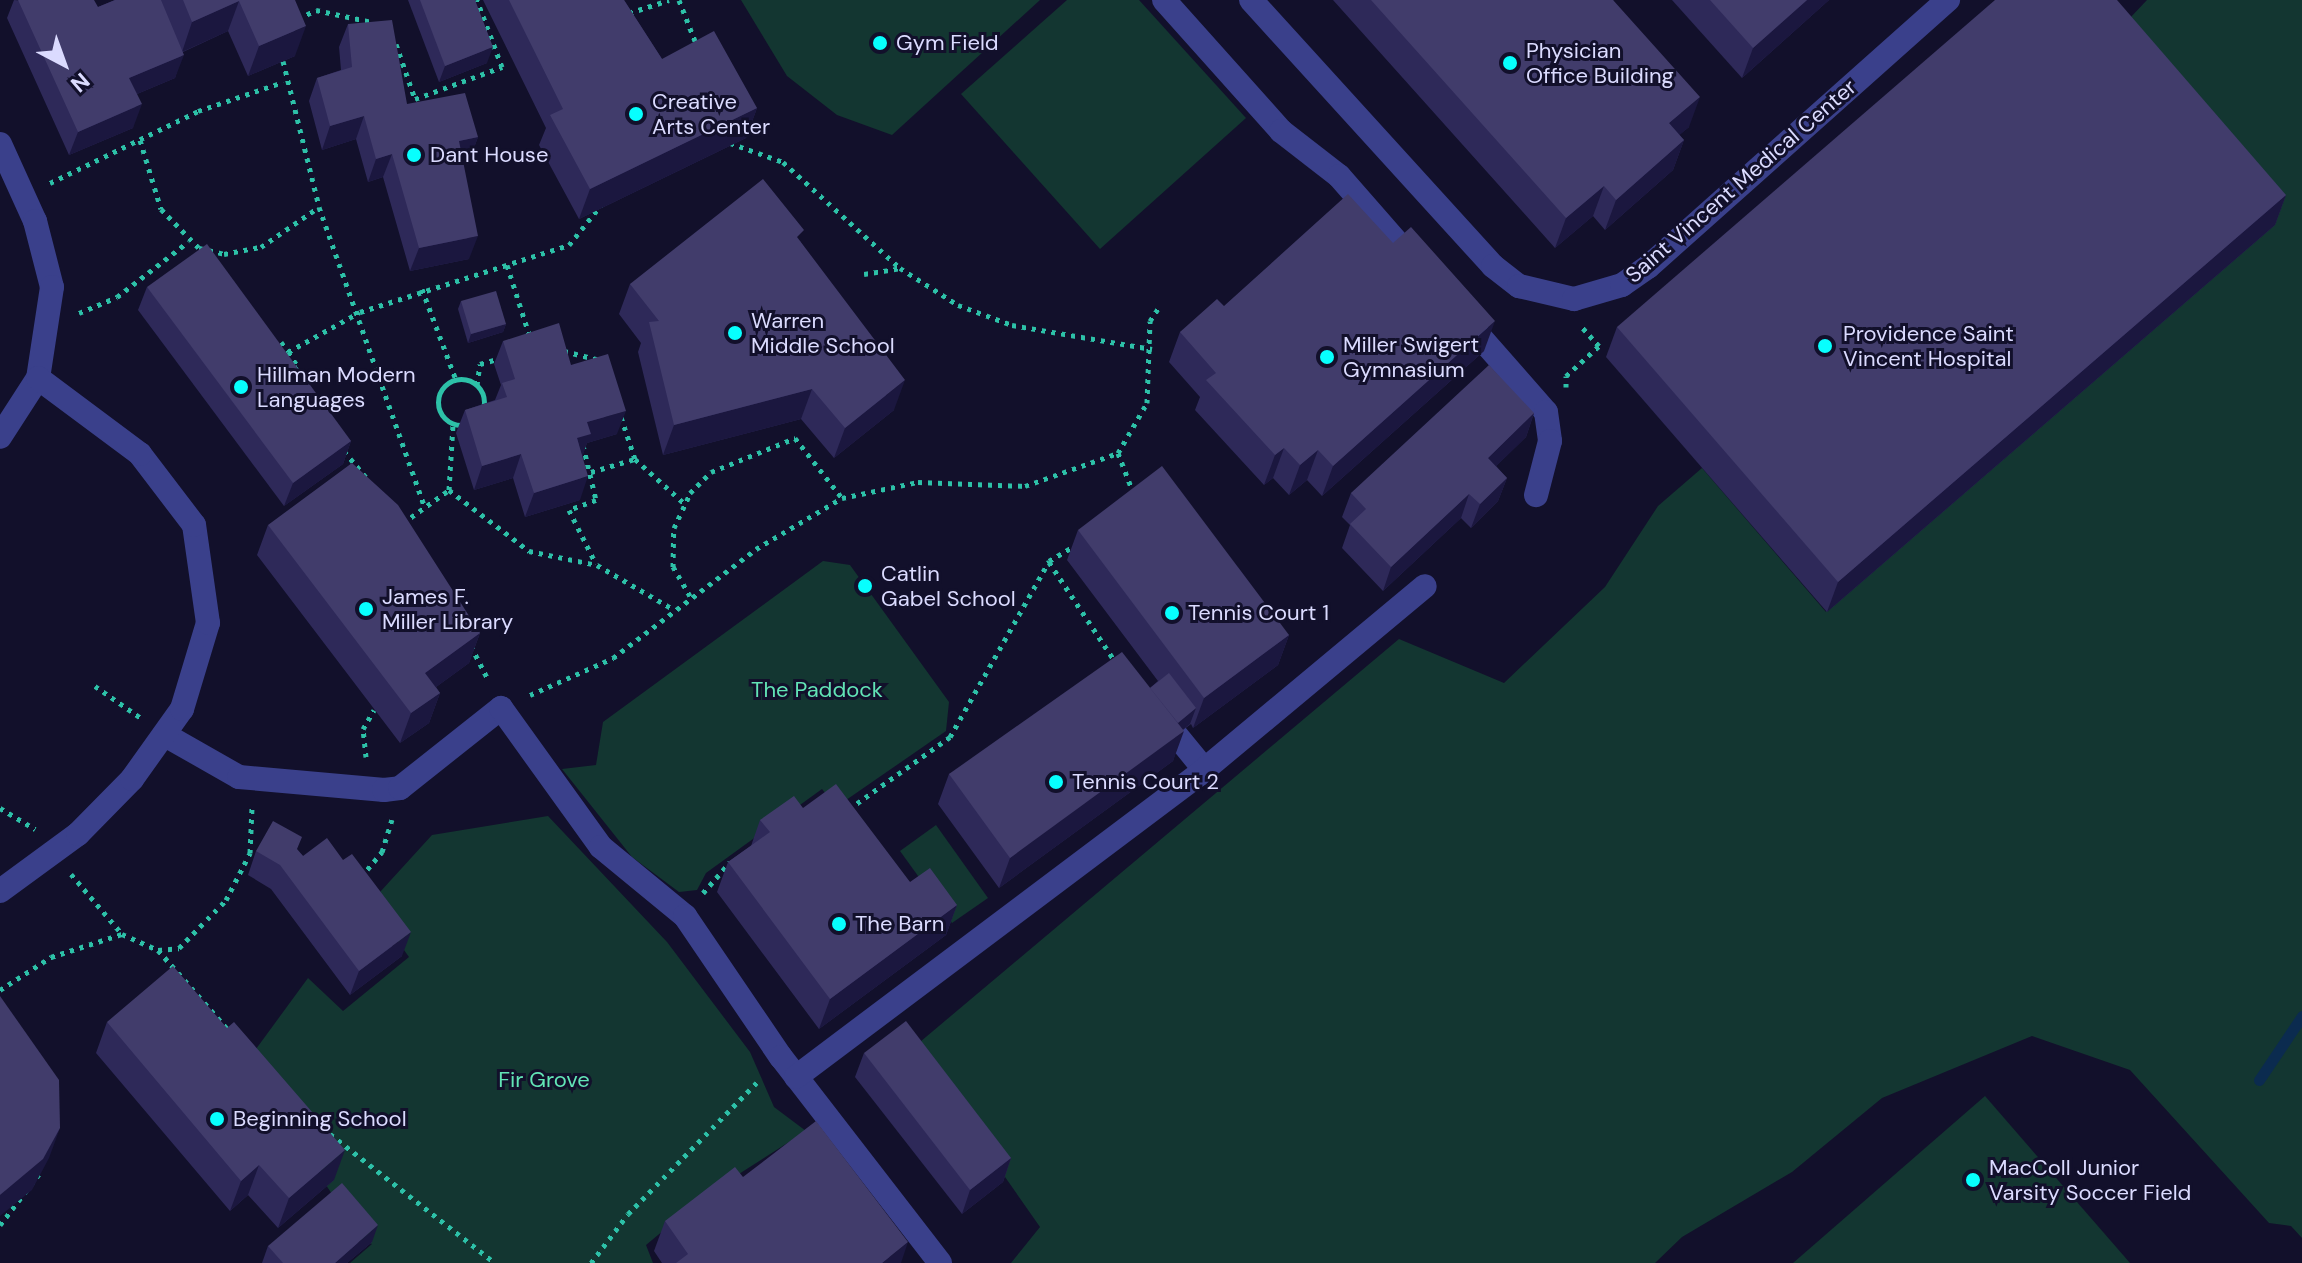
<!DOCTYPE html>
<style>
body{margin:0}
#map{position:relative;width:2302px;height:1263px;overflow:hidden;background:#12102b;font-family:"DM Sans",sans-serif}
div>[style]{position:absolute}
.green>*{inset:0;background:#133631}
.stream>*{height:11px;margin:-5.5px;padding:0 5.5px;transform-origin:5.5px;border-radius:5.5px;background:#0b2b4f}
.path>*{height:5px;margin-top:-2.5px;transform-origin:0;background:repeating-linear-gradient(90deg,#2dc1a8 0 4px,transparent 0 10px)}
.path>.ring{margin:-2.5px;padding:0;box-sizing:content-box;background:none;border:5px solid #2dc1a8;border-radius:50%}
.minor>*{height:24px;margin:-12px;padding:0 12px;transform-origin:12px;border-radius:12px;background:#3a408b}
.wall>*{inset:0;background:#2e2959}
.shaded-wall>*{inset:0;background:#1b173f}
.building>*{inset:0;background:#413c6b}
.dots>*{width:22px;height:22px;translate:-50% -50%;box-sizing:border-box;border:4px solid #12102b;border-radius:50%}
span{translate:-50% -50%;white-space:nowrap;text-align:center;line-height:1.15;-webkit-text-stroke:6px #12102b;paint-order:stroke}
.poi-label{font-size:22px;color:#dbdbff}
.left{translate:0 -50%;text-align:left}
.street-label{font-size:22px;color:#dbdbff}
.park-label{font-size:22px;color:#62e4b6}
.north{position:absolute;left:24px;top:24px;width:80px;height:80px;-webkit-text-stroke:6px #12102b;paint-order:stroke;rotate:139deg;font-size:22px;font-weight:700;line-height:32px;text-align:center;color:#dbdbff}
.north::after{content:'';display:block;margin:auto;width:28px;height:36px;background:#dbdbff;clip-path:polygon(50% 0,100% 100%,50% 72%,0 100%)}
</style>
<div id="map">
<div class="green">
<i style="clip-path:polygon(741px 0,1040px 0,892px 135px,837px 115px,787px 76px)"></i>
<i style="clip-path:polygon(1067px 0,1139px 0,1246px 118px,1100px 249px,961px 94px)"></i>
<i style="clip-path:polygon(2147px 0,2302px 0,2302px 1238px,2291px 1226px,2269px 1223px,2130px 1070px,2032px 1036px,1882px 1098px,1792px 1172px,1682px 1237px,1655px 1263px,1011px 1263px,1040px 1227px,914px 1047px,1399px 639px,1504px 683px,1605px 587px,1658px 506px,1702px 468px,1826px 612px,2112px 37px)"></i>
<i style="clip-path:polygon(823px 561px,850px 565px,949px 702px,946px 731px,836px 807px,822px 789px,706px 873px,697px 890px,679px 892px,632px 857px,562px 769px,596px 765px,603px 722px)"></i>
<i style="clip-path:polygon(548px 816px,667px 942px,750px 1052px,774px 1107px,806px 1131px,706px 1195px,646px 1245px,653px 1263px,350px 1263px,372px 1244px,343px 1234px,332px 1194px,245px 1064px,308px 978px,343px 1011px,409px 957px,370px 903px,432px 835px)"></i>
<i style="clip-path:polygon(936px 825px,988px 898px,952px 923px,900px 851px)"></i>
<i style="clip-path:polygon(1985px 1096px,2130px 1263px,1793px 1263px)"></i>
</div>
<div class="stream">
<i style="left:2259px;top:1080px;width:77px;rotate:-56.1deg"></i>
</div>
<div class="path">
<i style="left:679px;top:0;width:49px;rotate:68.6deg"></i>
<i style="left:629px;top:13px;width:42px;rotate:-18deg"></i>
<i style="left:298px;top:19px;width:20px;rotate:-27deg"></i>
<i style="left:316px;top:10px;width:57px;rotate:12.1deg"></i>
<i style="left:396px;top:44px;width:58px;rotate:70.9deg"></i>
<i style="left:415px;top:99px;width:93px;rotate:-20.2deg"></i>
<i style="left:502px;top:67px;width:72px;rotate:-110.5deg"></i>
<i style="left:283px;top:61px;width:150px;rotate:76.1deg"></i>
<i style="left:319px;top:207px;width:319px;rotate:70.6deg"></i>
<i style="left:140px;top:140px;width:72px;rotate:73.1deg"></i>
<i style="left:161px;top:209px;width:54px;rotate:45.7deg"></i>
<i style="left:199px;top:248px;width:26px;rotate:13deg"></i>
<i style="left:224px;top:254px;width:38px;rotate:-11deg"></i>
<i style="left:261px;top:247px;width:70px;rotate:-34.6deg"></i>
<i style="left:730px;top:143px;width:56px;rotate:19.7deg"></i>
<i style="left:783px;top:162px;width:158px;rotate:42.2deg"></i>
<i style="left:50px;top:183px;width:165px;rotate:-25.9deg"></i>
<i style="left:198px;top:111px;width:90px;rotate:-18.8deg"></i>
<i style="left:507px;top:265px;width:76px;rotate:72.3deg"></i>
<i style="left:864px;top:274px;width:36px;rotate:-9deg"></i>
<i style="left:900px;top:268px;width:69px;rotate:32.5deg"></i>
<i style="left:958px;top:305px;width:58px;rotate:20.3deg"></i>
<i style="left:1012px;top:325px;width:142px;rotate:9.7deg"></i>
<i style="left:422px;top:289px;width:97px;rotate:69.5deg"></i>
<i style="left:79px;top:313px;width:41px;rotate:-22.8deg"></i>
<i style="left:117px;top:297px;width:90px;rotate:-37.8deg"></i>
<i style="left:275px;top:346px;width:7px;rotate:-34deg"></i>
<i style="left:281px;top:342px;width:12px;rotate:55deg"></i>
<i style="left:288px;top:352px;width:82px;rotate:-29.1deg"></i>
<i style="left:360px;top:312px;width:219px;rotate:-17.8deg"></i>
<i style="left:569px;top:245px;width:51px;rotate:-51.3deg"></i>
<i style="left:564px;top:351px;width:34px;rotate:14deg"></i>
<i style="left:288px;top:352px;width:18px;rotate:56deg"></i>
<i style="left:298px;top:367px;width:6px;rotate:149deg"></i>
<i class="ring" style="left:438px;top:379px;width:41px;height:41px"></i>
<i style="left:477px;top:385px;width:21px;rotate:-82deg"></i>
<i style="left:480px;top:364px;width:22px;rotate:-16deg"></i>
<i style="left:1566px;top:387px;width:11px;rotate:-90deg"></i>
<i style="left:1566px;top:376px;width:45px;rotate:-42.3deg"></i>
<i style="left:1599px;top:346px;width:25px;rotate:-132deg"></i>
<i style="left:621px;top:417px;width:44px;rotate:71.6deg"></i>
<i style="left:583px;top:445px;width:57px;rotate:76.7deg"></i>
<i style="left:596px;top:500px;width:29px;rotate:160deg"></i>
<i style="left:569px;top:510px;width:60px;rotate:63.4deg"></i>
<i style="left:344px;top:451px;width:34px;rotate:50deg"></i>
<i style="left:1118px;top:453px;width:42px;rotate:69deg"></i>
<i style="left:591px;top:472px;width:46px;rotate:-16.5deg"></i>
<i style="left:635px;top:459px;width:67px;rotate:42deg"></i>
<i style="left:449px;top:490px;width:66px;rotate:-86.5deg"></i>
<i style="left:403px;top:523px;width:57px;rotate:-35.7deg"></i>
<i style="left:449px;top:490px;width:101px;rotate:37.3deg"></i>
<i style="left:529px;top:551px;width:69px;rotate:11.6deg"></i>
<i style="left:597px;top:565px;width:88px;rotate:30.1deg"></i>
<i style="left:1049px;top:562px;width:121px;rotate:56.4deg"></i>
<i style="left:690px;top:596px;width:34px;rotate:-120deg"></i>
<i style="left:673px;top:567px;width:39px;rotate:-89deg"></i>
<i style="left:674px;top:528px;width:38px;rotate:-65deg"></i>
<i style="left:690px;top:493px;width:30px;rotate:-45deg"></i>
<i style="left:711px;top:472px;width:91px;rotate:-22deg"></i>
<i style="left:795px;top:438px;width:76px;rotate:51.9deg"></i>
<i style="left:471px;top:646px;width:38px;rotate:63deg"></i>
<i style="left:95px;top:686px;width:56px;rotate:34.8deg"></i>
<i style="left:530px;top:695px;width:91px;rotate:-24deg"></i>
<i style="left:613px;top:658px;width:180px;rotate:-37.3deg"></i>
<i style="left:756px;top:549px;width:100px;rotate:-30.7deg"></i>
<i style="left:842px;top:498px;width:78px;rotate:-11.9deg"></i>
<i style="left:918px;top:482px;width:107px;rotate:2.1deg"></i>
<i style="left:1025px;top:486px;width:99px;rotate:-19.5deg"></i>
<i style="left:1118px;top:453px;width:58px;rotate:-59.9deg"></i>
<i style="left:1147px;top:403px;width:82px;rotate:-87.9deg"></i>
<i style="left:1150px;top:321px;width:17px;rotate:-57deg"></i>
<i style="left:366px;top:757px;width:28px;rotate:-96deg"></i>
<i style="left:363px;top:729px;width:22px;rotate:-60deg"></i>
<i style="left:0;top:808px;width:41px;rotate:31deg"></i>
<i style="left:849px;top:809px;width:124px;rotate:-35.5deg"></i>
<i style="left:950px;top:737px;width:202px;rotate:-60.6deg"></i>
<i style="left:1049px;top:561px;width:31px;rotate:-31deg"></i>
<i style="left:71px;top:874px;width:79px;rotate:49.6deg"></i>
<i style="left:122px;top:934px;width:39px;rotate:24deg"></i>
<i style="left:158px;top:950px;width:21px;rotate:-5deg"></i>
<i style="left:179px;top:948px;width:67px;rotate:-45.6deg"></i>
<i style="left:226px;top:900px;width:53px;rotate:-62.9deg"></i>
<i style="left:250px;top:853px;width:46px;rotate:-87.5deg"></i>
<i style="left:361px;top:877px;width:33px;rotate:-50deg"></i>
<i style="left:382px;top:852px;width:34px;rotate:-73deg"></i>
<i style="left:703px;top:893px;width:41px;rotate:-48.9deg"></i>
<i style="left:158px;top:950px;width:111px;rotate:48.7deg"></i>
<i style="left:0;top:990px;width:61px;rotate:-32.9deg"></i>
<i style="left:51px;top:957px;width:75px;rotate:-17.9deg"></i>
<i style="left:330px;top:1134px;width:209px;rotate:38deg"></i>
<i style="left:0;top:1225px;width:69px;rotate:-52.6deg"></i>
<i style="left:591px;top:1263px;width:61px;rotate:-52.9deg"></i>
<i style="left:628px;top:1214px;width:190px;rotate:-45.6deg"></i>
</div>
<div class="minor">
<i style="left:1164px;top:0;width:176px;rotate:48.2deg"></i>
<i style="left:1281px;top:131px;width:73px;rotate:37.8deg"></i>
<i style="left:1339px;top:176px;width:117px;rotate:48.8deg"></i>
<i style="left:1251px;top:0;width:360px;rotate:47.7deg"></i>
<i style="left:1493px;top:266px;width:33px;rotate:38deg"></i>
<i style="left:1519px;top:286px;width:57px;rotate:13.3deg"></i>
<i style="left:1574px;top:299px;width:50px;rotate:-16.3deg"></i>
<i style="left:1622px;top:285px;width:32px;rotate:-35deg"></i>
<i style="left:1648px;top:267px;width:402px;rotate:-41.7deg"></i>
<i style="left:0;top:144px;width:85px;rotate:65.6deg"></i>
<i style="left:35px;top:221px;width:68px;rotate:75.6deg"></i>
<i style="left:52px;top:287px;width:92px;rotate:98.7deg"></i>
<i style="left:38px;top:378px;width:70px;rotate:122.8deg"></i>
<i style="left:1466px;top:321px;width:121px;rotate:48.7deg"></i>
<i style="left:1546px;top:412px;width:29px;rotate:82deg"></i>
<i style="left:1550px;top:441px;width:56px;rotate:104.5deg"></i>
<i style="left:165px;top:735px;width:85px;rotate:29.6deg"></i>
<i style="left:239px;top:777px;width:146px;rotate:5.1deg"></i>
<i style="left:384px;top:790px;width:16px;rotate:-7deg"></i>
<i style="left:400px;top:788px;width:129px;rotate:-38.4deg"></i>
<i style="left:501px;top:708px;width:171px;rotate:54.3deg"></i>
<i style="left:601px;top:847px;width:109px;rotate:39.4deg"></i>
<i style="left:685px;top:916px;width:171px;rotate:55.8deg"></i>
<i style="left:781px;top:1057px;width:260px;rotate:52.3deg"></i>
<i style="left:1177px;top:736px;width:43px;rotate:50.7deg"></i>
<i style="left:0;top:891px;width:97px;rotate:-36.2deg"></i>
<i style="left:78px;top:834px;width:77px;rotate:-45.5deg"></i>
<i style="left:132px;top:779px;width:86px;rotate:-54.5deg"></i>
<i style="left:182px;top:709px;width:90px;rotate:-73.2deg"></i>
<i style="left:208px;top:623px;width:99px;rotate:-98.1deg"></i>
<i style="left:194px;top:525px;width:89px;rotate:-127.3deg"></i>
<i style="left:140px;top:454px;width:127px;rotate:-143.3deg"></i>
<i style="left:796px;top:1077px;width:503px;rotate:-36.92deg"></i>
<i style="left:1198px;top:775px;width:295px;rotate:-39.8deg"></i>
</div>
<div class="wall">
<i style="clip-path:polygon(14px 0,98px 7px,115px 0,295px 0,295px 56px,248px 76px,228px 31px,183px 52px,175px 78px,137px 94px,133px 128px,69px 155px,7px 18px)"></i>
<i style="clip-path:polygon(408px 0,475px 0,487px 63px,439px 82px)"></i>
<i style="clip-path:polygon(483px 0,624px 0,662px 59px,757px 108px,746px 138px,579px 219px,539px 145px,546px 128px)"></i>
<i style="clip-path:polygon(1333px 0,1613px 0,1689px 127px,1679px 135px,1684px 140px,1673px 170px,1605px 230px,1593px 216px,1555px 248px)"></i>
<i style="clip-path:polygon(1672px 0,1829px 0,1742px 78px)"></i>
<i style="clip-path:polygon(348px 24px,407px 104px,478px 137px,469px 161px,463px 162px,469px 259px,410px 271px,383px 177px,368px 182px,356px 139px,322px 150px,309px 101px,317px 78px,341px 70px,339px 47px)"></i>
<i style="clip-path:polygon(2286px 195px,2275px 225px,1827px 612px,1606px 357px,1617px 327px)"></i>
<i style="clip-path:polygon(800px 241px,894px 410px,834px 458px,801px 419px,663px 455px,638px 352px,641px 343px,619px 314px,630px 284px)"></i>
<i style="clip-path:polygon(147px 287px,351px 441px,343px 464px,284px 506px,138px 310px)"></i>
<i style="clip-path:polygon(461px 301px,506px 324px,503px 332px,468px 343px,458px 309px)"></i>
<i style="clip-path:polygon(1224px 306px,1484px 351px,1322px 496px,1307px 480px,1289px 495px,1273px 478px,1264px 485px,1195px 410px,1200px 397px,1169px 362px,1180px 332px)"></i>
<i style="clip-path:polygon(503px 341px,571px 365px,617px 434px,587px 443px,582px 457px,580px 500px,525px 517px,513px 478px,474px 490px,456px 433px,465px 410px,495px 400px,501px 385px,494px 364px)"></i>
<i style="clip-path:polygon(1534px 413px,1526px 437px,1496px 466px,1507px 478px,1498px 501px,1471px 528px,1461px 518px,1383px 591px,1342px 548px,1350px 525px,1342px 517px,1351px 493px)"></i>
<i style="clip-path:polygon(268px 525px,480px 633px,469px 663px,436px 687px,440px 693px,429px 723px,400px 743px,257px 555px)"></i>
<i style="clip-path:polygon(1078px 530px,1289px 635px,1278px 665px,1193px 728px,1191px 724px,1183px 730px,1173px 761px,999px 888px,938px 804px,949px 774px,1150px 688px,1158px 681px,1067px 560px)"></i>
<i style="clip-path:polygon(803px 808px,910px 882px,957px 905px,946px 935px,819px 1029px,717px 892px,728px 862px,751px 846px,760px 820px)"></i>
<i style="clip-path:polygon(297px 850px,402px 956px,350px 995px,271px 889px,248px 875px,256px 851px)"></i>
<i style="clip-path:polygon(107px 1022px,334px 1180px,278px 1228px,248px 1195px,230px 1211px,96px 1053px)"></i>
<i style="clip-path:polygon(864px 1053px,1011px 1158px,1003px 1182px,962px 1214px,855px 1077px)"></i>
<i style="clip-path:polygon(743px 1177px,901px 1263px,662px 1263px,654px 1251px,665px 1221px)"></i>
<i style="clip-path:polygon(372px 1242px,347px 1263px,262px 1263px,268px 1246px)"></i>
</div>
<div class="shaded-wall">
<i style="clip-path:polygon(1807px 0,1829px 0,1742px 78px,1753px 48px)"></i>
<i style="clip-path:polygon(239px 1px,228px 31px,182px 52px,192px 22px)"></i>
<i style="clip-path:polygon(306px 26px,295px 56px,248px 76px,259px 46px)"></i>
<i style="clip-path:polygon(493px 47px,487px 63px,439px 82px,445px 66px)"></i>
<i style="clip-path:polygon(184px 55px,175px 78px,120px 101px,129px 78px)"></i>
<i style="clip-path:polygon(1700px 97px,1689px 127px,1658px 153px,1669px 123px)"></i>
<i style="clip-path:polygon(142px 104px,133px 128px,69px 155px,78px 132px)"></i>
<i style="clip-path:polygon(757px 108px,746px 138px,579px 219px,590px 189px)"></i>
<i style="clip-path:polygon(364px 116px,356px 139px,322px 150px,330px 126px)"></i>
<i style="clip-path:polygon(478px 137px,469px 161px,450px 165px,459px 141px)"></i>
<i style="clip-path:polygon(1684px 140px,1673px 170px,1605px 230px,1616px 200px)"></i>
<i style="clip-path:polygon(392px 154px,383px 177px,368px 182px,376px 159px)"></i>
<i style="clip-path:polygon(1604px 186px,1593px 216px,1555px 248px,1566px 218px)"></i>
<i style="clip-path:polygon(2286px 195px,2275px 225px,1827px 612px,1838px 582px)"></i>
<i style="clip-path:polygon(478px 236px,469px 259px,410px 271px,419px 248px)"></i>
<i style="clip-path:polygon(1495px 321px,1484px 351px,1322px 496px,1333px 466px)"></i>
<i style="clip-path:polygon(506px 324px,503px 332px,468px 343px,471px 334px)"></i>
<i style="clip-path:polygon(905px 380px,894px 410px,834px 458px,845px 428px)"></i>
<i style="clip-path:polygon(812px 389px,801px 419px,663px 455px,674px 425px)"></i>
<i style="clip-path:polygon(626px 411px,617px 434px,587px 443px,582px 457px,577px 438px,587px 422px)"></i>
<i style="clip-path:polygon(1534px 413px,1526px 437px,1480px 482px,1488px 458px)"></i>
<i style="clip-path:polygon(351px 441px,343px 464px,284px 506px,293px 483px)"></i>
<i style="clip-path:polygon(1284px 448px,1273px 478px,1264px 485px,1275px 455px)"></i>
<i style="clip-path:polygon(1318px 450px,1307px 480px,1289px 495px,1300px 465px)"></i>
<i style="clip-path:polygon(521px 454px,513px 478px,474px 490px,482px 466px)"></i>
<i style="clip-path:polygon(588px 476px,580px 500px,525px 517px,534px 493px)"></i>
<i style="clip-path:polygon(1507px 478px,1498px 501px,1471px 528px,1480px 504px)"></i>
<i style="clip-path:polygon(1469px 494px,1461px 518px,1383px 591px,1391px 567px)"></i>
<i style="clip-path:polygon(480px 633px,469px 663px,414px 703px,425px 673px)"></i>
<i style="clip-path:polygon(1289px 635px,1278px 665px,1193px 728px,1204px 698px)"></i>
<i style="clip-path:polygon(440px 693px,429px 723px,400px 743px,411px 713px)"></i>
<i style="clip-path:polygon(1196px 708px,1190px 724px,1165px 744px,1184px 731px,1173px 761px,999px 888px,1010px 858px)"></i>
<i style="clip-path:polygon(957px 905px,946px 935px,819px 1029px,830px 999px)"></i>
<i style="clip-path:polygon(411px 932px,402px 956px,350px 995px,359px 971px)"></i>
<i style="clip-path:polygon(60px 1128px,49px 1158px,32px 1190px,0 1216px,0 1195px)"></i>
<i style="clip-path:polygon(345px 1150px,334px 1180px,278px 1228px,289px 1198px)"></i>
<i style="clip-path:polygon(1011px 1158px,1003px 1182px,962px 1214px,970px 1190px)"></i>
<i style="clip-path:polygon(259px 1165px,248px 1195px,230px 1211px,241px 1181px)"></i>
<i style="clip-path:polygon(378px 1225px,372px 1242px,347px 1263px,335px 1263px)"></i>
<i style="clip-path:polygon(908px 1242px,901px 1263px,882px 1263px)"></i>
</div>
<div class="building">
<i style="clip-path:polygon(18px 0,94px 0,98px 7px,115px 0,161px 0,184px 55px,129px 78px,142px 104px,78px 132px)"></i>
<i style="clip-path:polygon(183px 0,295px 0,306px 26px,259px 46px,239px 1px,192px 22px)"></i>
<i style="clip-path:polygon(420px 0,475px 0,493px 47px,445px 66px)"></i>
<i style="clip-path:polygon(509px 0,624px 0,662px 59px,714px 31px,757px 108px,590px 189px,550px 115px,563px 109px)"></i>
<i style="clip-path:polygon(1371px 0,1613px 0,1700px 97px,1669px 123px,1684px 140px,1616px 200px,1604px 186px,1566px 218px)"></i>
<i style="clip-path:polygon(1710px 0,1807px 0,1753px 48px)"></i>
<i style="clip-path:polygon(1995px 0,2117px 0,2286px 195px,1838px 582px,1617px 327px)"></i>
<i style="clip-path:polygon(392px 20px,407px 104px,465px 93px,478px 137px,459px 141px,478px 236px,419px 248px,392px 154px,376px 159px,364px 116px,330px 126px,317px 78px,352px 67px,348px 24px)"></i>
<i style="clip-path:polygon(763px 179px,804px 230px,797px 237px,905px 380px,845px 428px,812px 389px,674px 425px,649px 322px,659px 321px,630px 284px)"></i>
<i style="clip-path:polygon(1348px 194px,1393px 243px,1411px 227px,1495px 321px,1333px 466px,1318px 450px,1300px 465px,1284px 448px,1275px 455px,1206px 380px,1216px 373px,1180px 332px,1217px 299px,1224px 306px)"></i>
<i style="clip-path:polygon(207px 244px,351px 441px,293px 483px,147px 287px)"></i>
<i style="clip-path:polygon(496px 291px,506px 324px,471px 334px,461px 301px)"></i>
<i style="clip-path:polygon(559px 323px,571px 365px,608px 354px,626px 411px,587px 422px,591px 434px,577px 438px,588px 476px,534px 493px,521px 454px,482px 466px,465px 410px,507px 397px,502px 383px,515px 379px,503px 341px)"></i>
<i style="clip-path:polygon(1489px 365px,1534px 413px,1488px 458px,1507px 478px,1480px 504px,1469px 494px,1391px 567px,1350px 524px,1366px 509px,1351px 493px)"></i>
<i style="clip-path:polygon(352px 463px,398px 505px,480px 633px,425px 673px,440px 693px,411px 713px,268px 525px)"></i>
<i style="clip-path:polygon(1162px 466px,1289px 635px,1204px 698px,1078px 530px)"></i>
<i style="clip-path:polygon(1122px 652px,1184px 731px,1010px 858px,949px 774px)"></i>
<i style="clip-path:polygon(1169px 673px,1196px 708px,1178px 723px,1150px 688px)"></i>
<i style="clip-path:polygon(836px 784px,910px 882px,930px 868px,957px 905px,830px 999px,728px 862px,770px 832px,760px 820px,794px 796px,803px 808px)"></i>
<i style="clip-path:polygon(273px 821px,302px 837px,297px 849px,303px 856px,327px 838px,343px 860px,352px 854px,411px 932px,359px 971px,280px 865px,256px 851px)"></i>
<i style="clip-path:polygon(173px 966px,227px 1028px,234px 1022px,345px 1150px,289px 1198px,259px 1165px,241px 1181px,107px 1022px)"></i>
<i style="clip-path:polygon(0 996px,59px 1080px,60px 1128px,43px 1159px,0 1195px)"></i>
<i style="clip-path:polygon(906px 1021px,1011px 1158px,970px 1190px,864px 1053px)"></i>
<i style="clip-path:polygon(816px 1121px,908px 1242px,882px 1263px,676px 1263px,688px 1254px,665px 1221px,735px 1167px,743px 1177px)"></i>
<i style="clip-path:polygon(342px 1183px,378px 1225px,335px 1263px,283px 1263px,268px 1246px)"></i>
</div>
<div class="dots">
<i style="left:880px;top:43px;background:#07fffe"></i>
<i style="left:1510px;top:63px;background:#07fffe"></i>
<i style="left:636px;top:114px;background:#07fffe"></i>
<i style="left:414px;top:155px;background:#07fffe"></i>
<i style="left:735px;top:333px;background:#07fffe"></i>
<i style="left:1825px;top:346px;background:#07fffe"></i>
<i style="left:1327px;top:357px;background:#07fffe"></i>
<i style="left:241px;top:387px;background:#07fffe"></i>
<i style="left:865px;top:586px;background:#07fffe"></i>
<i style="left:366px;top:609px;background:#07fffe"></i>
<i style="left:1172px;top:613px;background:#07fffe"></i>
<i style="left:1056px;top:782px;background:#07fffe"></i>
<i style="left:839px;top:924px;background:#07fffe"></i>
<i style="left:217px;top:1119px;background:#07fffe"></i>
<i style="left:1973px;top:1180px;background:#07fffe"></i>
</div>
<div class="poi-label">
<span class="left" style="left:896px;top:43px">Gym Field</span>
<span class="left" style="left:1526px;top:63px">Physician<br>Office Building</span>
<span class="left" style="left:652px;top:114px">Creative<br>Arts Center</span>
<span class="left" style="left:430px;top:155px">Dant House</span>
<span class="left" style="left:751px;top:333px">Warren<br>Middle School</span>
<span class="left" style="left:1843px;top:346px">Providence Saint<br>Vincent Hospital</span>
<span class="left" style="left:1343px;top:357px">Miller Swigert<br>Gymnasium</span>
<span class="left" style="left:257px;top:387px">Hillman Modern<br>Languages</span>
<span class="left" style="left:881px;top:586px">Catlin<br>Gabel School</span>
<span class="left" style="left:382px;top:609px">James F.<br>Miller Library</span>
<span class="left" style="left:1188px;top:613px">Tennis Court 1</span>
<span class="left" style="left:1072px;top:782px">Tennis Court 2</span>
<span class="left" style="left:855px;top:924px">The Barn</span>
<span class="left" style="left:233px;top:1119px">Beginning School</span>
<span class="left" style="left:1989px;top:1180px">MacColl Junior<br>Varsity Soccer Field</span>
</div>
<div class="street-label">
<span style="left:1741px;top:181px;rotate:-41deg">Saint Vincent Medical Center</span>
</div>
<div class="park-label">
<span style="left:817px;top:690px">The Paddock</span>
<span style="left:544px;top:1080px">Fir Grove</span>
</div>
<div class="north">N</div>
</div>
